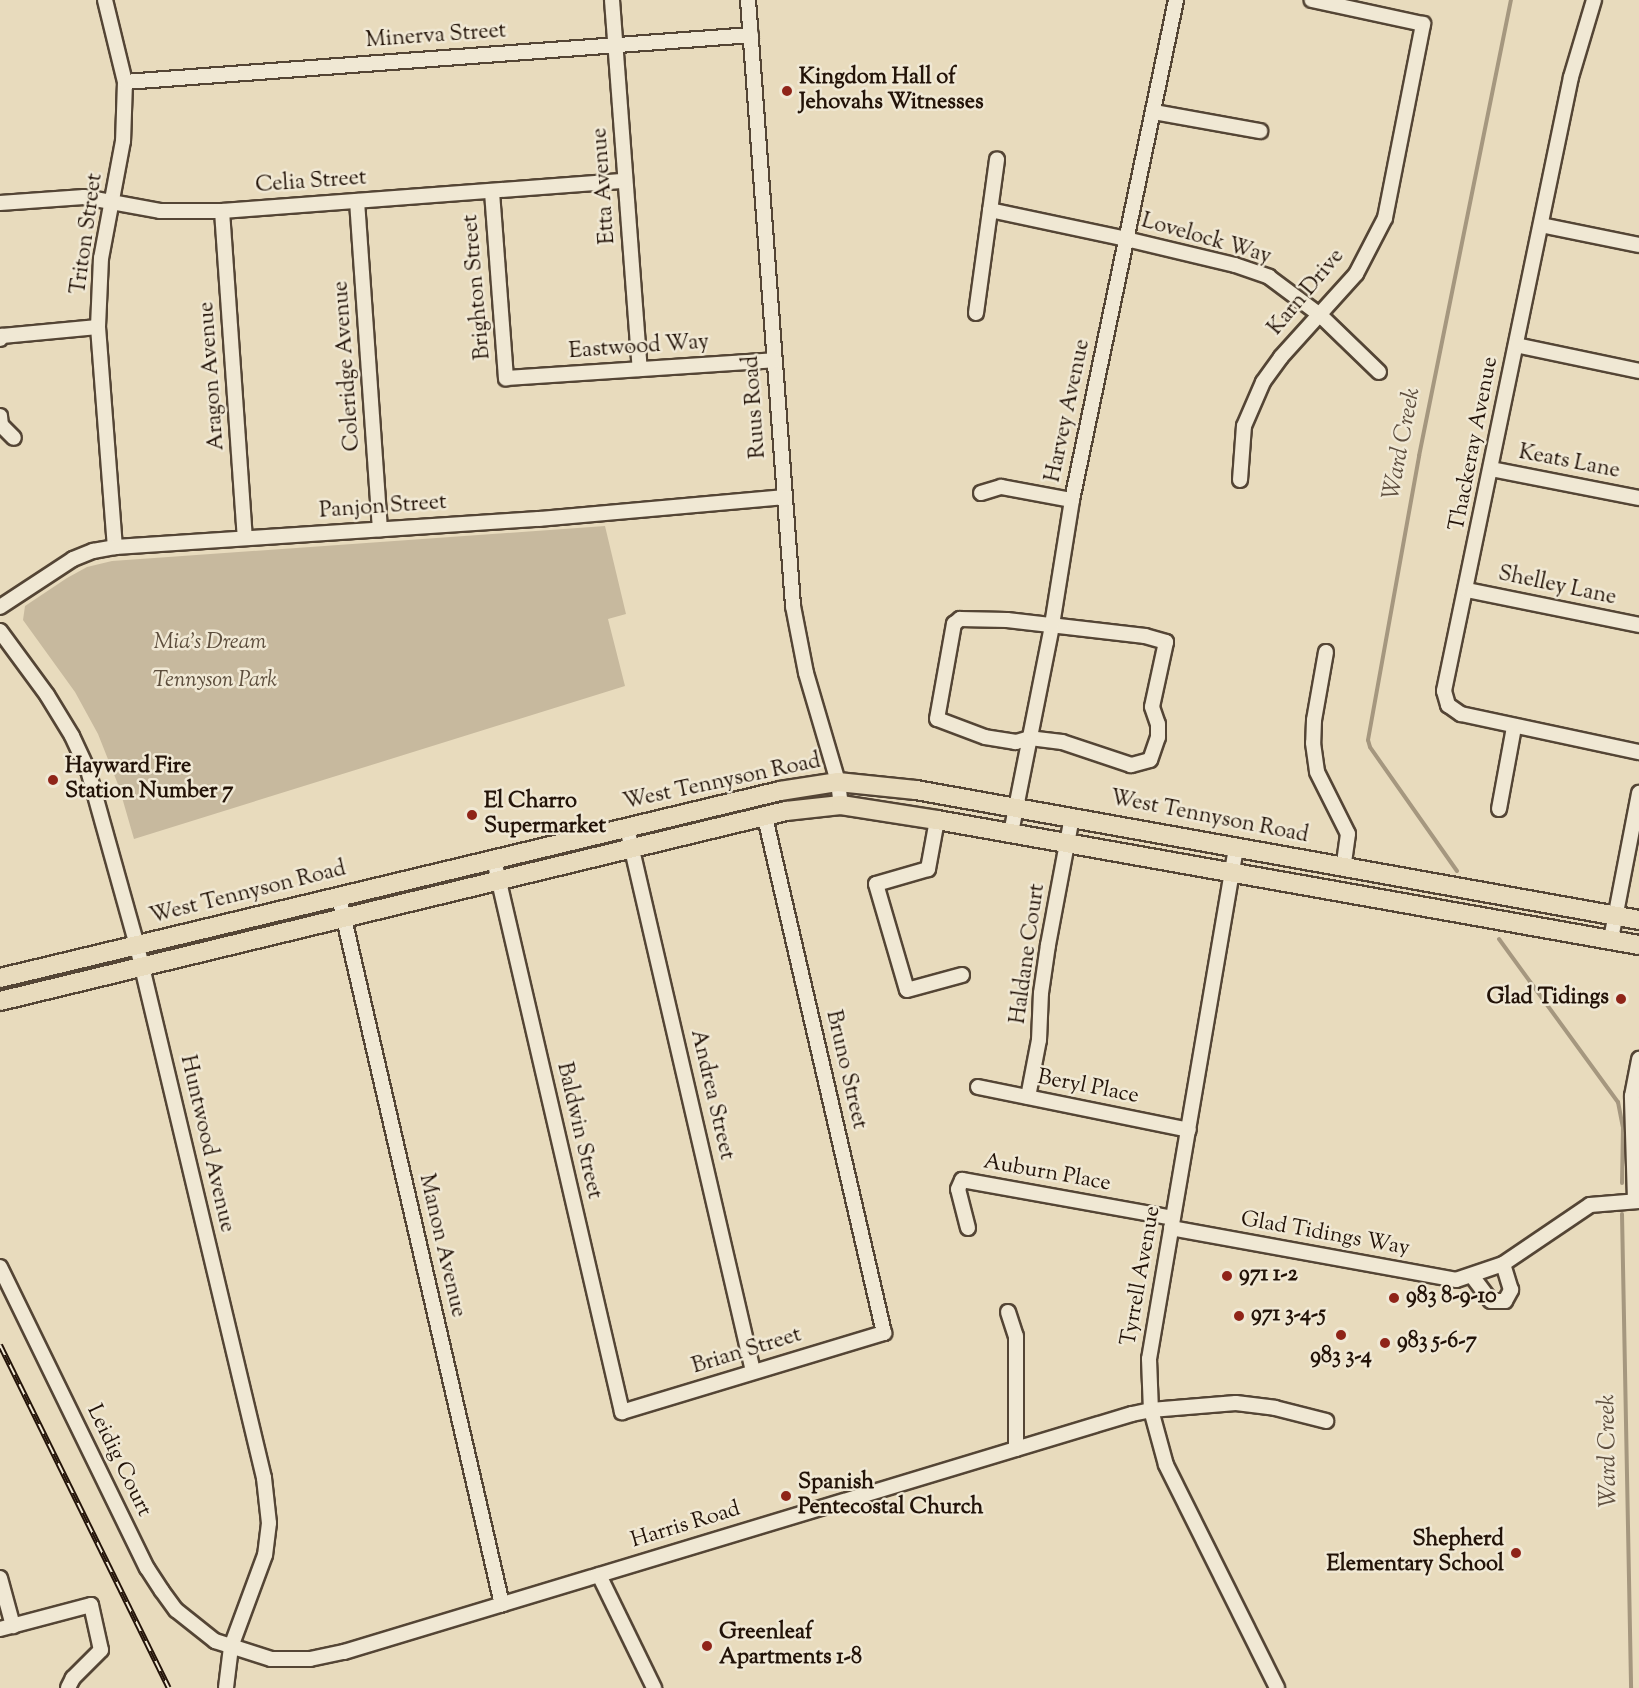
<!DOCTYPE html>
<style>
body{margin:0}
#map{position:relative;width:1639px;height:1688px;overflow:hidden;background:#e8dbbd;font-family:"Sorts Mill Goudy",serif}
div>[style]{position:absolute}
.green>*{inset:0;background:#c7b99e}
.stream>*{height:4px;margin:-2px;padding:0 2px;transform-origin:2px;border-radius:2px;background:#a5977f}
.roads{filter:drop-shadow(2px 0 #544535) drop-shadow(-2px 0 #544535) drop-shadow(0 2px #544535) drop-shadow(0 -2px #544535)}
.minor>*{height:14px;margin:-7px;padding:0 7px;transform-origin:7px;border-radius:7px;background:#f0e8d4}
.major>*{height:18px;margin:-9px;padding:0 9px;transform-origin:9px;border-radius:9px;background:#e8dbbd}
.rail>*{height:6px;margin-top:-3px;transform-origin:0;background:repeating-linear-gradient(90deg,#f0e8d4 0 11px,#231308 0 22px);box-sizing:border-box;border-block:2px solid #231308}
.dots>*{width:16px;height:16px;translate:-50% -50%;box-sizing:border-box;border:3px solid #f0e8d4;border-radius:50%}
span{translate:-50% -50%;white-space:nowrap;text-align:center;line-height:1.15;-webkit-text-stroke:5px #f0e8d4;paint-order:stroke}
.street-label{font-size:22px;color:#231308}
.poi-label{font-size:22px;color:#231308;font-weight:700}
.left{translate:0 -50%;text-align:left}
.right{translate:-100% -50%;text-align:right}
.park-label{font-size:22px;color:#5c4d3c;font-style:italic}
.water-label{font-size:24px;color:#5e4e3e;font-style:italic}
</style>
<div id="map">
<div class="green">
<i style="clip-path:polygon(605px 526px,626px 614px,608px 619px,625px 686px,134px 839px,119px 787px,98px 734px,75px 692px,23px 620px,25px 606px,67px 578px,87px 567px,112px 561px)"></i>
</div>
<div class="stream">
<i style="left:1457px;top:871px;width:151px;rotate:-125.1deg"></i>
<i style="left:1370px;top:747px;width:7px;rotate:-106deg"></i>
<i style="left:1368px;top:740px;width:289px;rotate:-79.8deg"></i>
<i style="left:1419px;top:456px;width:465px;rotate:-78.6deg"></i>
<i style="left:1499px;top:939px;width:202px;rotate:53.9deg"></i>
<i style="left:1618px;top:1102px;width:25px;rotate:79deg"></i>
<i style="left:1623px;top:1127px;width:56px;rotate:91deg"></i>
<i style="left:1622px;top:1214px;width:474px;rotate:88.9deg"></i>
</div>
<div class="roads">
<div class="minor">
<i style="left:105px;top:0;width:84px;rotate:76.3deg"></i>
<i style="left:125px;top:82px;width:59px;rotate:91.9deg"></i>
<i style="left:123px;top:141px;width:119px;rotate:100.6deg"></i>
<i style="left:101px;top:258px;width:69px;rotate:92.5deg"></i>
<i style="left:98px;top:327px;width:221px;rotate:85.6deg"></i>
<i style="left:612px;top:0;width:370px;rotate:85.7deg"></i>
<i style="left:748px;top:0;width:608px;rotate:85.75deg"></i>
<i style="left:793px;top:606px;width:68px;rotate:79deg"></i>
<i style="left:806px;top:673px;width:114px;rotate:73.6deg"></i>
<i style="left:838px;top:782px;width:23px;rotate:83deg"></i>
<i style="left:1594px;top:0;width:80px;rotate:106.6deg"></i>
<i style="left:1571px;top:77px;width:627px;rotate:101.69deg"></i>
<i style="left:1444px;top:691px;width:15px;rotate:74deg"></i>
<i style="left:1448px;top:705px;width:16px;rotate:35deg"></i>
<i style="left:1461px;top:714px;width:182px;rotate:12.1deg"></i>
<i style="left:125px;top:82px;width:628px;rotate:-4.29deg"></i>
<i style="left:1154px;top:112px;width:108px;rotate:10.2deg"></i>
<i style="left:492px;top:192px;width:187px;rotate:85.7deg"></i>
<i style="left:506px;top:378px;width:269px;rotate:-3.8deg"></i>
<i style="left:357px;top:201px;width:329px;rotate:86deg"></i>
<i style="left:0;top:203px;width:84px;rotate:-4.1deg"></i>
<i style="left:84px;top:197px;width:77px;rotate:10.4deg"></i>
<i style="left:160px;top:211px;width:62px"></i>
<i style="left:222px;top:211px;width:404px;rotate:-4.3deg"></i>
<i style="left:990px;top:210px;width:139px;rotate:12deg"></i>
<i style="left:1126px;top:239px;width:112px;rotate:13.4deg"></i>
<i style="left:1235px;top:265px;width:36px;rotate:19deg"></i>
<i style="left:1269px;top:277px;width:64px;rotate:36.7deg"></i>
<i style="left:1320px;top:315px;width:82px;rotate:44deg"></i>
<i style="left:222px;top:211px;width:327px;rotate:86deg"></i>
<i style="left:1541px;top:225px;width:100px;rotate:11.5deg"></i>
<i style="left:976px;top:313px;width:155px;rotate:-82.2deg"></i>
<i style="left:0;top:339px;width:4px;rotate:-56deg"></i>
<i style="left:2px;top:336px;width:96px;rotate:-5.4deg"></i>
<i style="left:1516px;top:345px;width:126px;rotate:11.9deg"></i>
<i style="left:0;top:416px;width:9px;rotate:84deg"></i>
<i style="left:1px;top:425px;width:18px;rotate:45deg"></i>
<i style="left:1491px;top:469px;width:151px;rotate:11.1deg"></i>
<i style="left:1240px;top:480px;width:54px;rotate:-85.8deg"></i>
<i style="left:1244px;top:426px;width:48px;rotate:-66.6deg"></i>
<i style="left:1263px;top:382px;width:31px;rotate:-54deg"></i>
<i style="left:1281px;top:357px;width:112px;rotate:-47.9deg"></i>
<i style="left:1356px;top:274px;width:63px;rotate:-62.6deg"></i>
<i style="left:1385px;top:218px;width:198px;rotate:-78.9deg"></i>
<i style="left:1423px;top:24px;width:114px;rotate:-167.8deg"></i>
<i style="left:981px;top:493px;width:21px;rotate:-17deg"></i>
<i style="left:1001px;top:487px;width:72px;rotate:10.4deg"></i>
<i style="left:1467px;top:590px;width:176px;rotate:11.5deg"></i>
<i style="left:0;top:607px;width:87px;rotate:-33.3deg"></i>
<i style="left:73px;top:559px;width:22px;rotate:-22deg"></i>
<i style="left:93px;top:551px;width:22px;rotate:-10deg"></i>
<i style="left:115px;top:547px;width:425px;rotate:-3.8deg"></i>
<i style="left:539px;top:519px;width:246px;rotate:-5.1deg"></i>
<i style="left:960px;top:619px;width:47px;rotate:1.2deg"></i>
<i style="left:1007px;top:620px;width:139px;rotate:6.6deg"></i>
<i style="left:1145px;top:636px;width:22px;rotate:16deg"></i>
<i style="left:1166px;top:642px;width:66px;rotate:102.2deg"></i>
<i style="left:1152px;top:707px;width:18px;rotate:71deg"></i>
<i style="left:1158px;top:724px;width:13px;rotate:90deg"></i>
<i style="left:1158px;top:737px;width:24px;rotate:109deg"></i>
<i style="left:1150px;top:760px;width:20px;rotate:165deg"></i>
<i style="left:1131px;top:765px;width:73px;rotate:-161.6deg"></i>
<i style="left:1062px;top:742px;width:32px;rotate:-173deg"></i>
<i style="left:1030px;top:738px;width:15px;rotate:164deg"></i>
<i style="left:1016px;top:742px;width:31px;rotate:-171deg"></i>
<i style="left:985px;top:737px;width:51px;rotate:-159.4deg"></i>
<i style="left:937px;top:719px;width:97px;rotate:-79.9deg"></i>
<i style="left:954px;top:624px;width:8px;rotate:-40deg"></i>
<i style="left:0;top:631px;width:79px;rotate:53.7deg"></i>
<i style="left:47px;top:695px;width:48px;rotate:58.6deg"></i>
<i style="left:72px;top:736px;width:38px;rotate:65deg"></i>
<i style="left:88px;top:770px;width:183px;rotate:74.4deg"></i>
<i style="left:137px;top:946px;width:547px;rotate:76.57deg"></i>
<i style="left:264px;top:1478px;width:45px;rotate:83.7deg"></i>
<i style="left:269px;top:1523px;width:32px;rotate:97deg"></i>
<i style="left:265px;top:1555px;width:98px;rotate:110.3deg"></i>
<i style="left:231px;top:1647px;width:41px;rotate:97deg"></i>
<i style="left:1326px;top:652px;width:69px;rotate:100deg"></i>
<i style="left:1314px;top:720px;width:23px;rotate:92deg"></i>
<i style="left:1313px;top:743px;width:29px;rotate:82deg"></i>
<i style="left:1317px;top:772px;width:69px;rotate:63.4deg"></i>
<i style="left:1348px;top:834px;width:34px;rotate:98deg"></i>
<i style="left:1499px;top:809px;width:83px;rotate:-79.6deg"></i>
<i style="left:937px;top:820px;width:50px;rotate:100.4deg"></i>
<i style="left:928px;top:869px;width:54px;rotate:163.9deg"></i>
<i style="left:876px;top:884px;width:110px;rotate:73.7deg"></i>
<i style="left:907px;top:990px;width:57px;rotate:-15.3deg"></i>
<i style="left:627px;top:828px;width:557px;rotate:76.94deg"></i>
<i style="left:1011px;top:833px;width:212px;rotate:-78.8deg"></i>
<i style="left:1052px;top:625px;width:127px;rotate:-80.9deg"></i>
<i style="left:1072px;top:500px;width:511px;rotate:-78.25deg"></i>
<i style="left:1236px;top:848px;width:518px;rotate:99.66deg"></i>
<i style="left:1149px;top:1359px;width:51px;rotate:87.8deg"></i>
<i style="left:1151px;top:1410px;width:57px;rotate:74.7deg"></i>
<i style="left:1166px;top:1465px;width:249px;rotate:63.5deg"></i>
<i style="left:494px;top:860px;width:567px;rotate:76.94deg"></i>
<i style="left:622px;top:1412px;width:274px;rotate:-16.8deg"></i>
<i style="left:884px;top:1333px;width:530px;rotate:-102.99deg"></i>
<i style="left:339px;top:897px;width:726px;rotate:77.02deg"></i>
<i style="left:1611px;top:939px;width:149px;rotate:-79.1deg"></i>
<i style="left:978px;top:1087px;width:215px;rotate:11.5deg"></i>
<i style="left:1028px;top:1097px;width:58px;rotate:-79.1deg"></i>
<i style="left:1039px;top:1040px;width:47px;rotate:-87.6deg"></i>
<i style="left:1041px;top:993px;width:49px;rotate:-81.7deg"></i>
<i style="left:1048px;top:945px;width:130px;rotate:-79.4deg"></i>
<i style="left:1635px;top:1200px;width:104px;rotate:-91.7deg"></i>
<i style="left:1632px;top:1096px;width:38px;rotate:-79deg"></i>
<i style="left:968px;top:1228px;width:40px;rotate:-104.4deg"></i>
<i style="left:958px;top:1189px;width:10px;rotate:-66deg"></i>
<i style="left:962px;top:1180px;width:214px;rotate:10.2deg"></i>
<i style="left:1171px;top:1228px;width:290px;rotate:10.3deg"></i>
<i style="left:1456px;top:1280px;width:50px;rotate:-18.8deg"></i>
<i style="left:1503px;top:1264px;width:105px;rotate:-34.1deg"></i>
<i style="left:1590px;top:1205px;width:49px;rotate:-4.7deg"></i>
<i style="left:0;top:1267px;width:335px;rotate:64deg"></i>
<i style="left:147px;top:1568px;width:27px;rotate:57deg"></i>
<i style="left:162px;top:1591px;width:24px;rotate:54deg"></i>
<i style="left:176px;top:1610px;width:50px;rotate:38.5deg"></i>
<i style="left:215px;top:1641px;width:59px;rotate:17.8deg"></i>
<i style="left:271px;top:1659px;width:39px"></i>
<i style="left:310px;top:1659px;width:35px;rotate:-12deg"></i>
<i style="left:344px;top:1652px;width:823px;rotate:-16.81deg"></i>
<i style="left:1132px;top:1414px;width:19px;rotate:-12deg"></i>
<i style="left:1151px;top:1410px;width:85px;rotate:-4.7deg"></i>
<i style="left:1236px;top:1403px;width:39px;rotate:7deg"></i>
<i style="left:1275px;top:1408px;width:53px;rotate:14.3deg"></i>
<i style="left:1472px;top:1276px;width:31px;rotate:53deg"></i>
<i style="left:1491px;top:1301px;width:14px"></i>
<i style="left:1505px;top:1301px;width:13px;rotate:-61deg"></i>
<i style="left:1511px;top:1290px;width:27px;rotate:-107deg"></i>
<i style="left:1008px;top:1312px;width:25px;rotate:72deg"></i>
<i style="left:1016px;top:1336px;width:113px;rotate:90deg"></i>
<i style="left:599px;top:1575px;width:126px;rotate:64deg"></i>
<i style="left:0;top:1578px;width:50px;rotate:74.8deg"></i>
<i style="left:0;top:1629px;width:94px;rotate:-14.8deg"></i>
<i style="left:91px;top:1605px;width:46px;rotate:77.5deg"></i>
<i style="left:101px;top:1650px;width:40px;rotate:135deg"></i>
<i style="left:73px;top:1678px;width:11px;rotate:117deg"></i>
</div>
<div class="major">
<i style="left:0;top:978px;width:802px;rotate:-13.48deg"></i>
<i style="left:780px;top:791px;width:59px;rotate:-8.8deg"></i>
<i style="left:838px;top:782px;width:78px;rotate:5.9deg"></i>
<i style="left:916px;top:790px;width:735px;rotate:10.19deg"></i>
<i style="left:0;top:1001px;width:809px;rotate:-13.59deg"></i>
<i style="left:786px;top:811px;width:55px;rotate:-6.2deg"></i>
<i style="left:841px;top:805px;width:97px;rotate:8.9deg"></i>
<i style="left:937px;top:820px;width:713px;rotate:10.1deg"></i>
</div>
</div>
<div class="rail">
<i style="left:0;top:1345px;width:382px;rotate:63.8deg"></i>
</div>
<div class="dots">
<i style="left:787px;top:91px;background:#8f2418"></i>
<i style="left:53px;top:780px;background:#8f2418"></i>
<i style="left:472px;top:815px;background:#8f2418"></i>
<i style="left:1621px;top:999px;background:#8f2418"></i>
<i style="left:1227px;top:1276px;background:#8f2418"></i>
<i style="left:1394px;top:1298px;background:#8f2418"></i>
<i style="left:1239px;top:1316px;background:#8f2418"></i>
<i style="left:1341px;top:1335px;background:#8f2418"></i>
<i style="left:1385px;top:1343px;background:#8f2418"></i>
<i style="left:786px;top:1496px;background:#8f2418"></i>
<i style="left:1516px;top:1553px;background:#8f2418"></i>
<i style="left:707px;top:1646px;background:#8f2418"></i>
</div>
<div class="street-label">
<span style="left:436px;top:37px;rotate:-4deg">Minerva Street</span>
<span style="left:311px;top:183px;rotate:-4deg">Celia Street</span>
<span style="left:605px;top:186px;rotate:-94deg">Etta Avenue</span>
<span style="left:88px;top:234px;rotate:-82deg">Triton Street</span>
<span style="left:1206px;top:240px;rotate:16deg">Lovelock Way</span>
<span style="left:478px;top:287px;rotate:-95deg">Brighton Street</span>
<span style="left:1307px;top:293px;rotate:-50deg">Karn Drive</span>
<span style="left:639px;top:348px;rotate:-4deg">Eastwood Way</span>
<span style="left:348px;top:366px;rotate:-94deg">Coleridge Avenue</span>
<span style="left:213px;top:376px;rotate:-94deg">Aragon Avenue</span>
<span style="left:756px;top:407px;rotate:-94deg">Ruus Road</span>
<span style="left:1069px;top:411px;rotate:-78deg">Harvey Avenue</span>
<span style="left:1475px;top:444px;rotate:-79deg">Thackeray Avenue</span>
<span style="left:1569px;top:463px;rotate:11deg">Keats Lane</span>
<span style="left:383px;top:508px;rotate:-4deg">Panjon Street</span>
<span style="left:1557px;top:587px;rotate:12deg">Shelley Lane</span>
<span style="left:722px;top:783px;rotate:-12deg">West Tennyson Road</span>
<span style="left:1209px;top:818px;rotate:11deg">West Tennyson Road</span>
<span style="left:248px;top:894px;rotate:-14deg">West Tennyson Road</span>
<span style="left:1029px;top:954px;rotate:-82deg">Haldane Court</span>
<span style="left:845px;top:1070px;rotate:77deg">Bruno Street</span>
<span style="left:1088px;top:1088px;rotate:11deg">Beryl Place</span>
<span style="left:711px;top:1095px;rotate:77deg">Andrea Street</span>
<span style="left:578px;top:1131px;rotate:77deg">Baldwin Street</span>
<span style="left:206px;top:1144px;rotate:77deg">Huntwood Avenue</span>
<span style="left:1047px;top:1174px;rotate:10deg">Auburn Place</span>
<span style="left:1325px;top:1235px;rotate:10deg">Glad Tidings Way</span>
<span style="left:441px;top:1246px;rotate:77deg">Manon Avenue</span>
<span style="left:1142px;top:1276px;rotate:-80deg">Tyrrell Avenue</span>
<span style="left:747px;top:1352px;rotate:-17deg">Brian Street</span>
<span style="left:118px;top:1461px;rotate:64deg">Leidig Court</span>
<span style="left:686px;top:1526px;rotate:-17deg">Harris Road</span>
</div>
<div class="poi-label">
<span class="left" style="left:799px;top:91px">Kingdom Hall of<br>Jehovahs Witnesses</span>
<span class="left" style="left:65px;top:780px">Hayward Fire<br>Station Number 7</span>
<span class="left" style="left:484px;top:815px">El Charro<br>Supermarket</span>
<span class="right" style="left:1609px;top:999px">Glad Tidings</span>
<span class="left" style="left:1239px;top:1276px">971 1-2</span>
<span class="left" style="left:1406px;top:1298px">983 8-9-10</span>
<span class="left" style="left:1251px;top:1316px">971 3-4-5</span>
<span class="left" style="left:1397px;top:1343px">983 5-6-7</span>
<span style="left:1341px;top:1358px">983 3-4</span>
<span class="left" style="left:798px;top:1496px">Spanish<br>Pentecostal Church</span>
<span class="right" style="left:1504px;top:1553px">Shepherd<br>Elementary School</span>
<span class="left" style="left:719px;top:1646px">Greenleaf<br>Apartments 1-8</span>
</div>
<div class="park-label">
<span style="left:210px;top:644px">Mia's Dream</span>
<span style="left:215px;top:682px">Tennyson Park</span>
</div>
<div class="water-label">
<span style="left:1403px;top:444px;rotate:-79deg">Ward Creek</span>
<span style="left:1609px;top:1451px;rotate:-91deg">Ward Creek</span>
</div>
</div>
